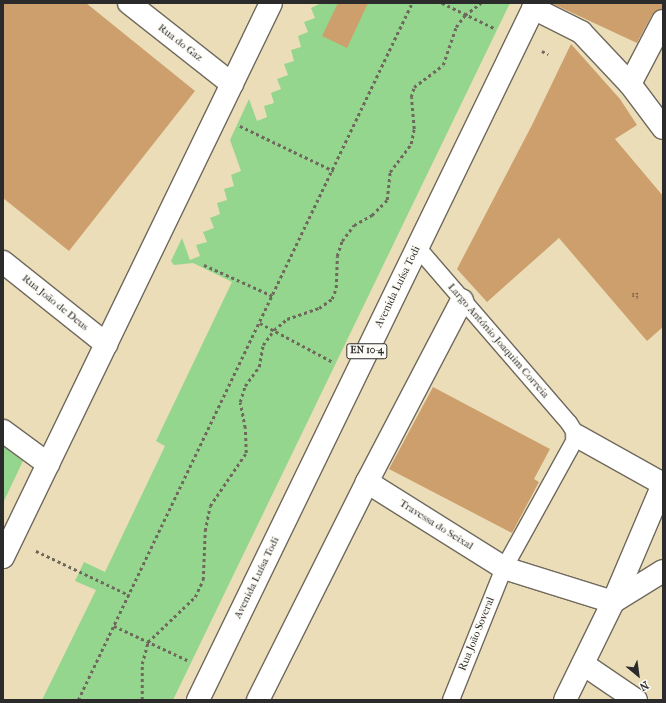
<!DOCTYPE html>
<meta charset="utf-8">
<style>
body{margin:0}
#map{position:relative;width:666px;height:703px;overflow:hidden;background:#ecddb9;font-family:"IM FELL French Canon",serif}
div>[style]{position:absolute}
.green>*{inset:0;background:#94d68e}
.building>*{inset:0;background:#cc9f6d}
.path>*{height:2.5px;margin-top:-1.25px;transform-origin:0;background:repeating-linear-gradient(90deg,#6f695d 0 3px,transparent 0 6px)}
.roads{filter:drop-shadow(1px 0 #6f695d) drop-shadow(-1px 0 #6f695d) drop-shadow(0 1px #6f695d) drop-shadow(0 -1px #6f695d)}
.lane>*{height:16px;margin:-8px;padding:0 8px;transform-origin:8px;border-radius:8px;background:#fff}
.street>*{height:22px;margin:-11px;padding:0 11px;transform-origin:11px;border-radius:11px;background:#fff}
.primary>*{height:22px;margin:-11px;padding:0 11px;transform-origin:11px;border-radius:11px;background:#fff}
span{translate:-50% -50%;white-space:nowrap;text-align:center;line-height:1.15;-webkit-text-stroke:3.5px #fdfcf7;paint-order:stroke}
.number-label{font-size:9px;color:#53483c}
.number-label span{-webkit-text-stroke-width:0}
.shield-label span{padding:1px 3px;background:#fdfcf7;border:1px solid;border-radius:3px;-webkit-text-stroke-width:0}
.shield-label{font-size:10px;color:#2b2b2b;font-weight:700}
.street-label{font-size:11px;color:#2b2b2b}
.frame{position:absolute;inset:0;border:4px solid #2b2b2b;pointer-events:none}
.north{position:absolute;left:618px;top:655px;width:40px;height:40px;-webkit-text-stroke:3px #fdfcf7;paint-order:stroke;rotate:151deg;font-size:11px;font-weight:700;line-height:16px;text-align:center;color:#2b2b2b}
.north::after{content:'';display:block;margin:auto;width:14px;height:18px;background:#2b2b2b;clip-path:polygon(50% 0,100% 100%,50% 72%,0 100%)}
</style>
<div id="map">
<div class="green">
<i style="clip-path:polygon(321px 3px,510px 3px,173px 700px,42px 700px,96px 590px,75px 581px,84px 562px,105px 572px,165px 446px,156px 441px,232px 282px,193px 263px,174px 265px,171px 261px,182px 238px,190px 260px,200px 256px,196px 245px,207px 242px,203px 232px,214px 228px,210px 218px,220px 214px,217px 203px,227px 200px,224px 189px,234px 186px,231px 175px,241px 171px,230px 140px,249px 99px,257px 121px,267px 117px,264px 106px,274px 103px,271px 93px,281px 89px,277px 79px,288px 75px,284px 64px,294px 61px,291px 50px,301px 47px,298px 36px,308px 32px,304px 22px,315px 18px,311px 8px)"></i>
<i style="clip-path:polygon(3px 445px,23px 461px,3px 503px)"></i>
</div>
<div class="building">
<i style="clip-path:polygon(3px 3px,86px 3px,195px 91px,69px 251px,3px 198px)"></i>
<i style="clip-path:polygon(338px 3px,368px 3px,347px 48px,322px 36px)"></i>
<i style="clip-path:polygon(551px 3px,663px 3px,663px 9px,652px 15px,637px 43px)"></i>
<i style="clip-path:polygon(571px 44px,620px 99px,637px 125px,615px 139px,663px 196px,663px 327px,647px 341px,559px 238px,487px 302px,457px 269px,532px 125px)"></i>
<i style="clip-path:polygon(433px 387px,550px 449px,534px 479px,539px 482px,512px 533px,389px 469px)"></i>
</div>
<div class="path">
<i style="left:442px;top:3px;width:58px;rotate:25.7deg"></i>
<i style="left:542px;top:51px;width:7px;rotate:27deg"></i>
<i style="left:240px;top:126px;width:104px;rotate:25.6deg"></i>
<i style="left:204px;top:265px;width:76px;rotate:24.2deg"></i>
<i style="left:260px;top:323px;width:83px;rotate:28.1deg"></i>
<i style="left:36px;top:551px;width:103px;rotate:25.3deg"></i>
<i style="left:114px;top:626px;width:81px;rotate:25deg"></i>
<i style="left:78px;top:700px;width:773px;rotate:-64.4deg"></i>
<i style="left:142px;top:700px;width:36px;rotate:-90deg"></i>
<i style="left:142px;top:664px;width:23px;rotate:-75deg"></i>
<i style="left:148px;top:642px;width:65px;rotate:-43.8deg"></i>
<i style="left:195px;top:597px;width:19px;rotate:-65deg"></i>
<i style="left:203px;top:580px;width:49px;rotate:-87.7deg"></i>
<i style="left:205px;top:531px;width:25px;rotate:-79deg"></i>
<i style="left:210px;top:506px;width:64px;rotate:-55.8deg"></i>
<i style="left:246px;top:453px;width:25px;rotate:-92deg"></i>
<i style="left:245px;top:428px;width:26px;rotate:-101deg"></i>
<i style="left:240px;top:402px;width:17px;rotate:-73deg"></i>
<i style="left:245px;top:386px;width:24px;rotate:-54deg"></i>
<i style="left:259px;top:367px;width:22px;rotate:-80deg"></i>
<i style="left:263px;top:345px;width:19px;rotate:-54deg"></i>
<i style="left:274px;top:330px;width:17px;rotate:-40deg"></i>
<i style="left:287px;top:319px;width:34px;rotate:-19deg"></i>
<i style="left:319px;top:308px;width:16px;rotate:-35deg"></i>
<i style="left:332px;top:299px;width:12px;rotate:-70deg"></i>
<i style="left:336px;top:288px;width:32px;rotate:-88deg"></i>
<i style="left:337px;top:256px;width:16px;rotate:-72deg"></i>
<i style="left:342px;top:241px;width:20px;rotate:-53deg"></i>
<i style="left:354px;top:225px;width:21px;rotate:-29deg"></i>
<i style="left:372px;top:215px;width:21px;rotate:-45deg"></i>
<i style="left:387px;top:200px;width:28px;rotate:-84deg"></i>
<i style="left:390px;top:172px;width:35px;rotate:-53deg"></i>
<i style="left:411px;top:144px;width:15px;rotate:-79deg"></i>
<i style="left:414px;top:129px;width:32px;rotate:-95deg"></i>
<i style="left:411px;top:97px;width:10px;rotate:-73deg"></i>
<i style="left:414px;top:87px;width:36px;rotate:-37deg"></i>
<i style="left:443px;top:65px;width:40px;rotate:-71.1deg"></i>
<i style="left:456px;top:27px;width:15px;rotate:-53deg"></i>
<i style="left:465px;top:15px;width:20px;rotate:-37deg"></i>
</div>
<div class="roads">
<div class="lane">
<i style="left:417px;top:247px;width:233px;rotate:49.2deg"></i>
<i style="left:569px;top:423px;width:15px;rotate:58deg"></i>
<i style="left:577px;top:436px;width:151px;rotate:118.9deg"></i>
<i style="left:504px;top:568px;width:142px;rotate:111.9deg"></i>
</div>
<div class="street">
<i style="left:129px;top:3px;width:131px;rotate:38.2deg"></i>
<i style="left:533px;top:8px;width:54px;rotate:26.6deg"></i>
<i style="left:581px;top:32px;width:71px;rotate:46.7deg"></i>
<i style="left:630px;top:84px;width:55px;rotate:53.1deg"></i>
<i style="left:630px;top:84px;width:71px;rotate:-62.4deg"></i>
<i style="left:3px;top:262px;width:132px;rotate:38.5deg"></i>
<i style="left:3px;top:431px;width:56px;rotate:36.3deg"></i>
<i style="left:577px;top:436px;width:98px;rotate:29.2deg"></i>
<i style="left:367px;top:482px;width:162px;rotate:32.1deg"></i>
<i style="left:504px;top:568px;width:114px;rotate:17.3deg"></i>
<i style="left:613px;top:602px;width:59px;rotate:-31.8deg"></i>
<i style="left:583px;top:664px;width:64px;rotate:34.2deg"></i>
<i style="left:258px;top:700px;width:244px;rotate:-63.4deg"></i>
<i style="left:367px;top:482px;width:205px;rotate:-62.4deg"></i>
<i style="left:565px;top:700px;width:109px;rotate:-63.9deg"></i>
<i style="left:613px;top:602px;width:128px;rotate:-67deg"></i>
</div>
<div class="primary">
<i style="left:3px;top:557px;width:615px;rotate:-64.18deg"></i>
<i style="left:198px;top:700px;width:775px;rotate:-64.13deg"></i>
</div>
</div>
<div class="number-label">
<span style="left:635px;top:294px">13</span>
</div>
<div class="shield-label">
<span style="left:367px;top:351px">EN 10-4</span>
</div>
<div class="street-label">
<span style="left:180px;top:43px;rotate:38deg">Rua do Gaz</span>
<span style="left:398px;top:287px;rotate:-64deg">Avenida Luísa Todi</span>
<span style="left:55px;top:303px;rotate:39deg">Rua João de Deus</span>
<span style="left:498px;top:341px;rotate:49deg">Largo António Joaquim Correia</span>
<span style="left:436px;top:525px;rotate:32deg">Travessa do Seixal</span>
<span style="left:257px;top:578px;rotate:-64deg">Avenida Luísa Todi</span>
<span style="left:477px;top:634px;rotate:-68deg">Rua João Soveral</span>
</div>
<div class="frame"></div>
<div class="north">N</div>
</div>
